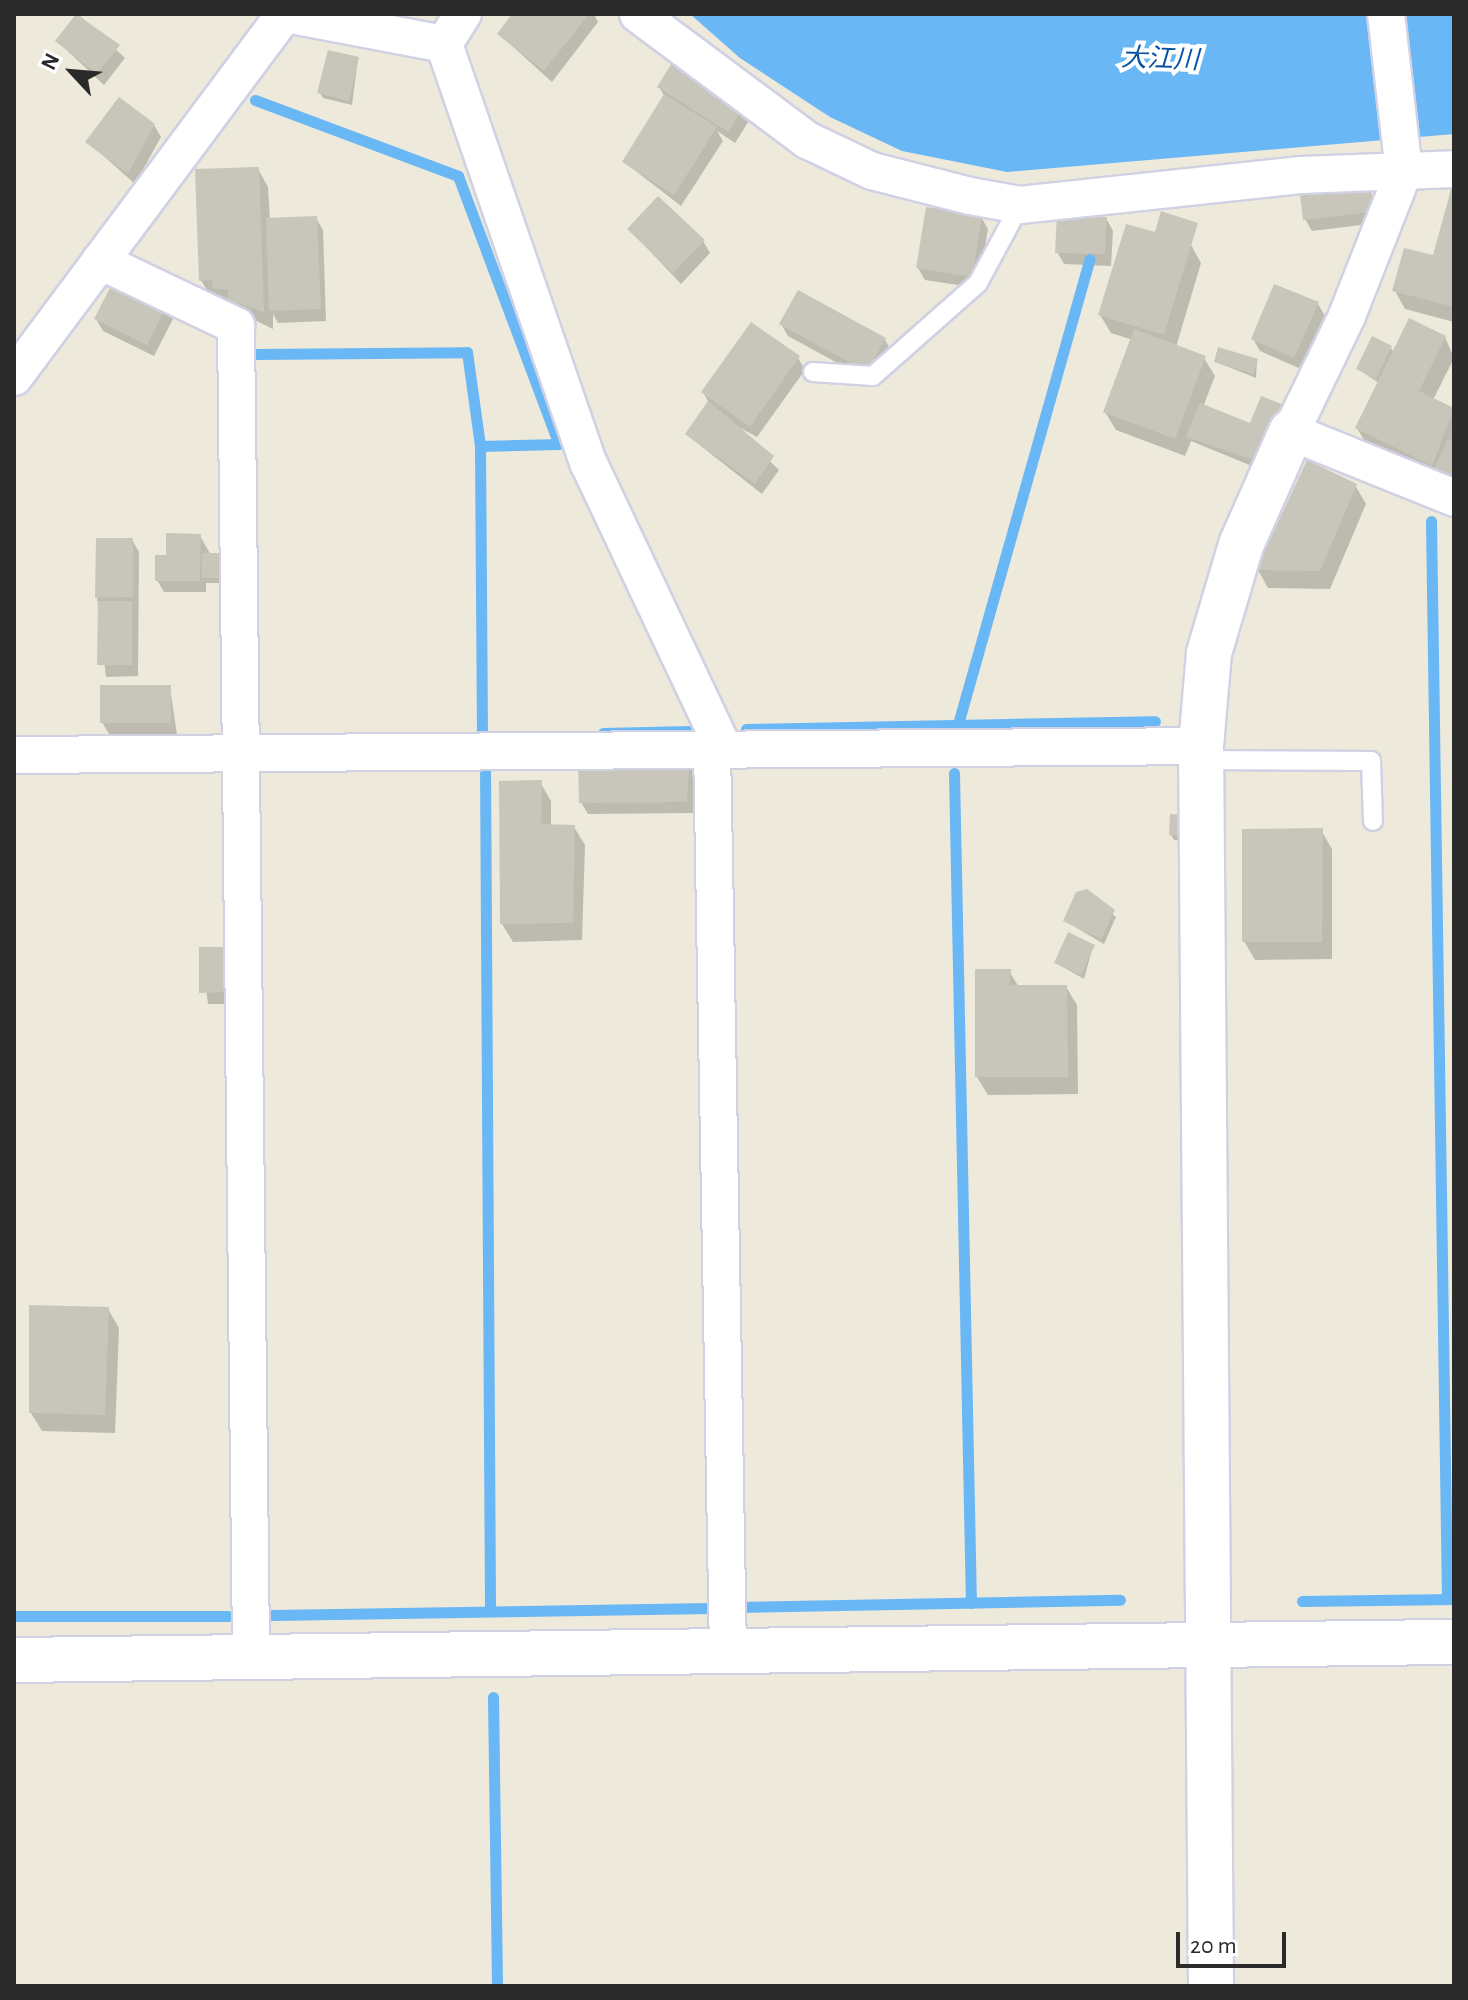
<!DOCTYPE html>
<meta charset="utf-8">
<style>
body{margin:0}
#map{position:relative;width:1468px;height:2000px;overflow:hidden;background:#ede9db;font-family:"Alegreya Sans","Noto Sans JP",sans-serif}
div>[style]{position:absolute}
.water>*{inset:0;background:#69b7f5}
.shadow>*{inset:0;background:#0003}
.stream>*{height:11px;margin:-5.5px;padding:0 5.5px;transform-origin:5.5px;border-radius:5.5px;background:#69b7f5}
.building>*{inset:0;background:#c8c5bb}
.roads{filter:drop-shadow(2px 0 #d1d1e4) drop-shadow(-2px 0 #d1d1e4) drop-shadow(0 2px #d1d1e4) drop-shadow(0 -2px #d1d1e4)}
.service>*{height:18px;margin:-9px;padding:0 9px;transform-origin:9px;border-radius:9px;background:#fff}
.minor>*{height:36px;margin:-18px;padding:0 18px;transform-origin:18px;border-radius:18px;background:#fff}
.tertiary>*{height:44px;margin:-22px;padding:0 22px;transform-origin:22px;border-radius:22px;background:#fff}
span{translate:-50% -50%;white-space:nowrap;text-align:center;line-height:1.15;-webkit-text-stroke:8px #fff;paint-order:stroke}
.water-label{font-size:26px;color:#0651a2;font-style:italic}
.frame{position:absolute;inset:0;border:16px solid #2a2a2a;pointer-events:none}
.north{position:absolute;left:32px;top:32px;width:80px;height:80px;-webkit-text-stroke:6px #fff;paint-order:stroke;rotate:296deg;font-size:22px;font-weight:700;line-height:32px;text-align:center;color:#2a2a2a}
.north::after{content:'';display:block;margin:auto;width:28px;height:36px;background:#2a2a2a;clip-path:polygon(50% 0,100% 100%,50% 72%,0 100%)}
.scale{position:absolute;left:1176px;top:1932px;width:110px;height:36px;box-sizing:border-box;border:4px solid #2a2a2a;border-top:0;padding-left:10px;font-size:24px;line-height:28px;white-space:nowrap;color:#2a2a2a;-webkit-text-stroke:6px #fff;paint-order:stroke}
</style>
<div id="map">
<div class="water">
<i style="clip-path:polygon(690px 14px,1454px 14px,1454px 134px,1007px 172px,902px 151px,830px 117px,740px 58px)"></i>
</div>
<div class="shadow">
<i style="clip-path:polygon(78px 14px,125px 58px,104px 85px,57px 41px)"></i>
<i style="clip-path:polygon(515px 14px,594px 14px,598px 22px,552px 82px,499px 34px)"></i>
<i style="clip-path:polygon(358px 59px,352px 105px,323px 98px,320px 93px)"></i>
<i style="clip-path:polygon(659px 87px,752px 116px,735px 143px,717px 131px,723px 141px,681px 206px,624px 162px,665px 97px)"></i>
<i style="clip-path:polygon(154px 125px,161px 137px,135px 184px,88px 142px)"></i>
<i style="clip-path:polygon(258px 169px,268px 187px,270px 220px,316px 218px,323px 230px,326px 321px,278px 323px,273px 314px,273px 329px,212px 299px,201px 280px)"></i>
<i style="clip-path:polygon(1368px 179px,1378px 223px,1312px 231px,1305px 219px)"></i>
<i style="clip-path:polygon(1454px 186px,1454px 322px,1405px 309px,1395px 291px,1435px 258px)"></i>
<i style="clip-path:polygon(981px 217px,988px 229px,978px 288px,925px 280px,918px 268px)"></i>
<i style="clip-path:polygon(1106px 218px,1113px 231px,1111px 266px,1064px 264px,1057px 252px)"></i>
<i style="clip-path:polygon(1197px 224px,1191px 245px,1201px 263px,1176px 347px,1204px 358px,1215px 376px,1203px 407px,1251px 426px,1276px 476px,1191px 441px,1185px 456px,1116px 430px,1105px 412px,1133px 340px,1111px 333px,1100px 315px,1160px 236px)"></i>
<i style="clip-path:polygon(629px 229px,703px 241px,710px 253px,681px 284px)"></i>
<i style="clip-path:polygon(799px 292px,885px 340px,892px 352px,874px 383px,788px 336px,781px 324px)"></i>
<i style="clip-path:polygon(1318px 304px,1325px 316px,1301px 369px,1260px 351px,1253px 339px)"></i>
<i style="clip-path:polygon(167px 305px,174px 317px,154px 356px,103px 331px,96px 319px)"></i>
<i style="clip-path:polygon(1445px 337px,1454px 358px,1433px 400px,1454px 410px,1454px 481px,1368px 447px,1357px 428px,1379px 383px,1358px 369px,1391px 348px,1394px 353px)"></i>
<i style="clip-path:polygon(798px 358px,805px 370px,757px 437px,731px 423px,779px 470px,762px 494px,687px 435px,709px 403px,703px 392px)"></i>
<i style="clip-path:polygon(1257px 360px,1256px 378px,1216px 362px)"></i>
<i style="clip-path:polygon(1308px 463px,1355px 485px,1366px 504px,1330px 589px,1268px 588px,1258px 570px)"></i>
<i style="clip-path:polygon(200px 536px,227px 583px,206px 583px,206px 592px,164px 592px,157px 580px,168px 557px)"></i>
<i style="clip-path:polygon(132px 540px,139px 552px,138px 676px,106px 677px,97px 597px)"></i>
<i style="clip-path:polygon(170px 687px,177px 735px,109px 734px,102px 722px)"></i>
<i style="clip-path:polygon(689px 761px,696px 773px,693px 813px,588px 814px,581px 802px)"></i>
<i style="clip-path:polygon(540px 782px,551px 801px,551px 826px,574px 827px,585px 845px,582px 940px,513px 942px,502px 924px)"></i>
<i style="clip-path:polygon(1186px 817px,1188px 841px,1174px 840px,1171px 835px)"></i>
<i style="clip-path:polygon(1321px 830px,1332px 849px,1332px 959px,1255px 960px,1244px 941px)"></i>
<i style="clip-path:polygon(1087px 891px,1116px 917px,1104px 944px,1065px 921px)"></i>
<i style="clip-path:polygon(1093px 946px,1084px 979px,1056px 963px)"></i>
<i style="clip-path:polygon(201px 949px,240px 1004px,208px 1004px)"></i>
<i style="clip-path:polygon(1009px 971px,1019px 987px,1066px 987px,1077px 1005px,1078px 1094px,988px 1095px,977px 1077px)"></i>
<i style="clip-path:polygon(108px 1309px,119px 1328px,115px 1433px,42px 1431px,31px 1413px)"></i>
</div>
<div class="stream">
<i style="left:255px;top:100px;width:217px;rotate:20.5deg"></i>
<i style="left:458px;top:176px;width:286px;rotate:69.4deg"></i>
<i style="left:559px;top:444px;width:79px;rotate:178.5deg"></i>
<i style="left:255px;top:354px;width:212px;rotate:-0.5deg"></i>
<i style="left:467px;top:352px;width:95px;rotate:82.1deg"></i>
<i style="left:480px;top:446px;width:289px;rotate:89.6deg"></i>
<i style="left:1431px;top:521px;width:1078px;rotate:89.15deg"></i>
<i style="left:958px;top:724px;width:483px;rotate:-74.2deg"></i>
<i style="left:746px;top:729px;width:409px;rotate:-1.1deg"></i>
<i style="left:603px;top:733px;width:87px;rotate:-1.3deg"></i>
<i style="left:485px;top:763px;width:848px;rotate:89.66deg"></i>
<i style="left:954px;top:773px;width:830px;rotate:88.83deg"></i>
<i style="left:1302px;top:1601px;width:152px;rotate:-0.8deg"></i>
<i style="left:739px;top:1607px;width:381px;rotate:-1.1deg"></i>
<i style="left:272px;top:1615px;width:439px;rotate:-0.9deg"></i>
<i style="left:14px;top:1616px;width:214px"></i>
<i style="left:493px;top:1697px;width:289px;rotate:89.2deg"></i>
</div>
<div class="building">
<i style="clip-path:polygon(76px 14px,120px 45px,97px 74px,55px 41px)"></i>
<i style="clip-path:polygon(512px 14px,589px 14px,544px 71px,497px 34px)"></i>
<i style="clip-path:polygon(328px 50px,359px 57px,349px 101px,317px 93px)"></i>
<i style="clip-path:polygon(675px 58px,746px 103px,728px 132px,657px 87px)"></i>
<i style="clip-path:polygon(664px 94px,717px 127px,674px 195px,622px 162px)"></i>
<i style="clip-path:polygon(119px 97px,155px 124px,128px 174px,85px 142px)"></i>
<i style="clip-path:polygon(259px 167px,264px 312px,228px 300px,228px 289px,213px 289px,212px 280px,199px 281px,195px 169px)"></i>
<i style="clip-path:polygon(1369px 177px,1372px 212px,1303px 220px,1299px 185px)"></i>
<i style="clip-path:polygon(1453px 182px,1454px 182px,1454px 307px,1392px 291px,1404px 248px,1433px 255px)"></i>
<i style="clip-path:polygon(658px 196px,705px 240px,673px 273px,627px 229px)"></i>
<i style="clip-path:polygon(926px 207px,982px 215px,972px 277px,916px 268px)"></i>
<i style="clip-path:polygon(1161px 211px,1198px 223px,1164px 335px,1098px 315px,1126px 224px,1155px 232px)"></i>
<i style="clip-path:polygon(1057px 215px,1107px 217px,1105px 254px,1055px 253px)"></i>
<i style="clip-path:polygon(317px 216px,321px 309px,269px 311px,266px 218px)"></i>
<i style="clip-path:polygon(116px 276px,168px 303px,147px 345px,94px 319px)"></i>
<i style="clip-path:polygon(1274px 284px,1319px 302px,1294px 358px,1251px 339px)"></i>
<i style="clip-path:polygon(798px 290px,886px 338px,867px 372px,779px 324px)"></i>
<i style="clip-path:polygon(1409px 318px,1446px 336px,1419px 391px,1454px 408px,1432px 466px,1355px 428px)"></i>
<i style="clip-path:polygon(751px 322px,800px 356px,750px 427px,701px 392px)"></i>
<i style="clip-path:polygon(1134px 329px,1206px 356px,1175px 439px,1103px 412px)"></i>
<i style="clip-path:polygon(1372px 336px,1392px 346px,1376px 379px,1356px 369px)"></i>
<i style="clip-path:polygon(1218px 347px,1258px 359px,1253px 374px,1214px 362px)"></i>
<i style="clip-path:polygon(1261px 396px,1292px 408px,1269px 465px,1186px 437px,1200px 403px,1250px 423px)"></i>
<i style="clip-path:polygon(708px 401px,774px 456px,755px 484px,685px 434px)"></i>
<i style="clip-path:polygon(1448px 439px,1454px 442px,1452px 478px,1434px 469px)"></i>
<i style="clip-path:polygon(1307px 460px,1357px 484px,1320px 571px,1256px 570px)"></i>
<i style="clip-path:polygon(166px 533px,201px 534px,200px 581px,155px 581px,155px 555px,166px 555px)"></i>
<i style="clip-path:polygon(96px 538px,133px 538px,133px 597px,95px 598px)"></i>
<i style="clip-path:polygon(202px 553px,225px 553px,225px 578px,202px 578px)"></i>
<i style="clip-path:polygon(98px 601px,132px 601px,132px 665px,97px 665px)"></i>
<i style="clip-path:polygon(100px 685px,171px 685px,171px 723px,100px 723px)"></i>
<i style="clip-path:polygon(690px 759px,687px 802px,579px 803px,578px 761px)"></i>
<i style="clip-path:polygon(542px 780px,541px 824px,575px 825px,573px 923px,500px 924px,499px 781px)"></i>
<i style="clip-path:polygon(1170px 814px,1187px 815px,1185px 836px,1169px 835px)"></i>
<i style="clip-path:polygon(1323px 828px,1322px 942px,1242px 942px,1242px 829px)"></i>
<i style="clip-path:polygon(1087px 889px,1115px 910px,1101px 939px,1063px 921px,1076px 892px)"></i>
<i style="clip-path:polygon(1068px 932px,1095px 945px,1081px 975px,1054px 963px)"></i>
<i style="clip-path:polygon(199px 947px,233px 947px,234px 992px,199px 993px)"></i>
<i style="clip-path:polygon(975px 969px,1011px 969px,1010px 985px,1067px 985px,1068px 1077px,975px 1077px)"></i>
<i style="clip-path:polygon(29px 1305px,109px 1307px,105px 1415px,29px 1413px)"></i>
</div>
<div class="roads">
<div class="service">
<i style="left:813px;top:372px;width:60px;rotate:3.8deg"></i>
<i style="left:873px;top:376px;width:140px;rotate:-41.5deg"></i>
<i style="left:978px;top:283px;width:89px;rotate:-61.7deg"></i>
<i style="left:1201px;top:760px;width:170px;rotate:0.3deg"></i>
<i style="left:1371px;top:761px;width:60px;rotate:88.1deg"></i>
</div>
<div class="minor">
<i style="left:638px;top:14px;width:211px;rotate:36.7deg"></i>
<i style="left:807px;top:140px;width:72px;rotate:25.5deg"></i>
<i style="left:872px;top:171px;width:101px;rotate:14.3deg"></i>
<i style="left:970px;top:196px;width:51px;rotate:10.2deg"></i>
<i style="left:1020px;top:205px;width:283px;rotate:-6.1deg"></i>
<i style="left:1301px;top:175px;width:153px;rotate:-2.2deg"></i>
<i style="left:1386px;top:14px;width:158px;rotate:83.5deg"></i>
<i style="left:1404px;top:171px;width:156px;rotate:111.5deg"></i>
<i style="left:1347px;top:316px;width:129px;rotate:115.8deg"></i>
<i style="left:1291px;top:432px;width:176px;rotate:22deg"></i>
<i style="left:444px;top:44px;width:444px;rotate:71deg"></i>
<i style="left:589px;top:464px;width:311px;rotate:64.7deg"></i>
<i style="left:444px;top:44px;width:36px;rotate:-58deg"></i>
<i style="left:100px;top:261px;width:151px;rotate:25.5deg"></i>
<i style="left:236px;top:326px;width:1331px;rotate:89.35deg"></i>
<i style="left:14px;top:377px;width:453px;rotate:-53.3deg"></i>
<i style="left:285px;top:14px;width:162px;rotate:10.7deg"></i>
<i style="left:712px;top:746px;width:904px;rotate:88.99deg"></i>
<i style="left:14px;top:755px;width:1187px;rotate:-0.43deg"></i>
</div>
<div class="tertiary">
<i style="left:14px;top:1660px;width:1440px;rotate:-0.72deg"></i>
<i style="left:1211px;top:1986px;width:1240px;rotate:-90.46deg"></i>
<i style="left:1201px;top:746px;width:93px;rotate:-85.1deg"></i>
<i style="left:1209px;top:653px;width:113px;rotate:-73.5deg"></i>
<i style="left:1241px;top:545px;width:124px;rotate:-66.1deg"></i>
</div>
</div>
<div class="water-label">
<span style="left:1160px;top:60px;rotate:2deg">大江川</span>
</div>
<div class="frame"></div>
<div class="north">N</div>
<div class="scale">20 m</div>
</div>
